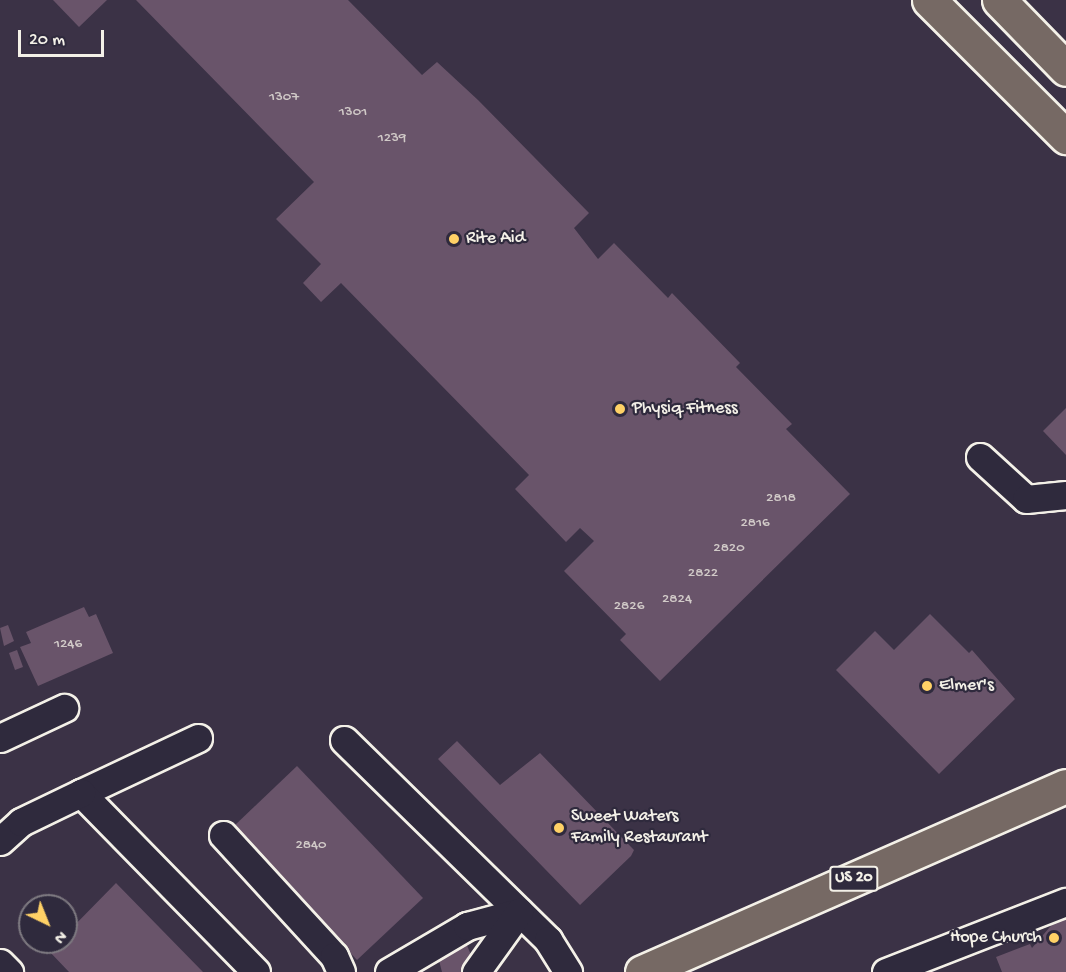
<!DOCTYPE html>
<style>
body{margin:0}
#map{position:relative;width:1066px;height:972px;overflow:hidden;background:#3b3246;font-family:"Gochi Hand",sans-serif}
div>[style]{position:absolute}
.building>*{inset:0;background:#69546a}
.roads{filter:drop-shadow(2px 0 #f4f1e8) drop-shadow(-2px 0 #f4f1e8) drop-shadow(0 2px #f4f1e8) drop-shadow(0 -2px #f4f1e8)}
.minor>*{height:27px;margin:-13.5px;padding:0 13.5px;transform-origin:13.5px;border-radius:13.5px;background:#2f2a3d}
.major>*{height:33px;margin:-16.5px;padding:0 16.5px;transform-origin:16.5px;border-radius:16.5px;background:#766964}
.dots>*{width:16px;height:16px;translate:-50% -50%;box-sizing:border-box;border:3px solid #2f2a3d;border-radius:50%}
span{translate:-50% -50%;white-space:nowrap;text-align:center;line-height:1.15;-webkit-text-stroke:4.5px #2f2a3d;paint-order:stroke}
.number-label{font-size:15px;color:#d1cac8}
.number-label span{-webkit-text-stroke-width:0}
.shield-label span{padding:2px 4px;background:#2f2a3d;border:2px solid;border-radius:4px;-webkit-text-stroke-width:0}
.shield-label{font-size:16px;color:#f4f1e8;font-weight:700}
.poi-label{font-size:18px;color:#f4f1e8}
.left{translate:0 -50%;text-align:left}
.right{translate:-100% -50%;text-align:right}
.north{position:absolute;left:18px;top:894px;width:60px;height:60px;box-sizing:border-box;background:#2f2a3d;border:2px solid #7e7a81;border-radius:50%;rotate:137deg;font-size:16px;font-weight:700;line-height:24px;text-align:center;color:#f4f1e8}
.north::after{content:'';display:block;margin:auto;width:21px;height:27px;background:#ffd166;clip-path:polygon(50% 0,100% 100%,50% 72%,0 100%)}
.scale{position:absolute;left:18px;top:30px;width:86px;height:27px;box-sizing:border-box;border:3px solid #f4f1e8;border-top:0;padding-left:8px;font-size:18px;line-height:21px;white-space:nowrap;color:#f4f1e8;-webkit-text-stroke:4px #2f2a3d;paint-order:stroke}
</style>
<div id="map">
<div class="building">
<i style="clip-path:polygon(53px 0,107px 0,79px 27px)"></i>
<i style="clip-path:polygon(136px 0,348px 0,422px 75px,437px 62px,478px 100px,589px 213px,574px 228px,598px 259px,614px 243px,668px 298px,672px 293px,740px 363px,736px 367px,792px 424px,786px 429px,850px 494px,660px 681px,620px 640px,626px 634px,564px 571px,594px 541px,580px 528px,566px 542px,515px 489px,529px 475px,341px 283px,321px 302px,303px 283px,321px 264px,276px 219px,314px 182px)"></i>
<i style="clip-path:polygon(1066px 408px,1066px 455px,1043px 431px)"></i>
<i style="clip-path:polygon(84px 607px,89px 617px,96px 614px,113px 653px,38px 686px,20px 647px,31px 643px,26px 632px)"></i>
<i style="clip-path:polygon(930px 614px,969px 653px,972px 650px,1015px 699px,939px 774px,836px 670px,875px 631px,894px 650px)"></i>
<i style="clip-path:polygon(8px 625px,14px 641px,4px 646px,0 628px)"></i>
<i style="clip-path:polygon(17px 650px,23px 667px,15px 670px,9px 653px)"></i>
<i style="clip-path:polygon(457px 741px,500px 785px,540px 753px,634px 850px,631px 856px,580px 905px,438px 759px)"></i>
<i style="clip-path:polygon(297px 766px,423px 898px,357px 960px,233px 827px)"></i>
<i style="clip-path:polygon(116px 883px,203px 972px,69px 972px,49px 951px,58px 942px,66px 942px,66px 934px)"></i>
<i style="clip-path:polygon(1066px 908px,1066px 972px,1002px 972px,996px 957px,1030px 944px,1032px 948px)"></i>
<i style="clip-path:polygon(466px 943px,474px 962px,462px 972px,442px 972px,436px 949px)"></i>
</div>
<div class="roads">
<div class="minor">
<i style="left:980px;top:457px;width:62px;rotate:42.4deg"></i>
<i style="left:1026px;top:499px;width:40px;rotate:-5.7deg"></i>
<i style="left:0;top:738px;width:71px;rotate:-25.1deg"></i>
<i style="left:198px;top:738px;width:129px;rotate:154.8deg"></i>
<i style="left:81px;top:793px;width:250px;rotate:45.6deg"></i>
<i style="left:344px;top:740px;width:286px;rotate:44.4deg"></i>
<i style="left:548px;top:940px;width:38px;rotate:58deg"></i>
<i style="left:223px;top:835px;width:164px;rotate:47.5deg"></i>
<i style="left:334px;top:956px;width:17px;rotate:66deg"></i>
<i style="left:0;top:841px;width:28px;rotate:-42deg"></i>
<i style="left:21px;top:822px;width:67px;rotate:-25.8deg"></i>
<i style="left:0;top:963px;width:13px;rotate:45deg"></i>
<i style="left:389px;top:972px;width:91px;rotate:-30.5deg"></i>
<i style="left:467px;top:926px;width:54px;rotate:-15.1deg"></i>
<i style="left:476px;top:972px;width:74px;rotate:-54.4deg"></i>
<i style="left:886px;top:972px;width:193px;rotate:-21.3deg"></i>
</div>
<div class="major">
<i style="left:929px;top:0;width:194px;rotate:45deg"></i>
<i style="left:999px;top:0;width:96px;rotate:45.8deg"></i>
<i style="left:642px;top:972px;width:463px;rotate:-23.7deg"></i>
</div>
</div>
<div class="dots">
<i style="left:454px;top:239px;background:#ffd166"></i>
<i style="left:620px;top:409px;background:#ffd166"></i>
<i style="left:927px;top:686px;background:#ffd166"></i>
<i style="left:559px;top:828px;background:#ffd166"></i>
<i style="left:1054px;top:938px;background:#ffd166"></i>
</div>
<div class="number-label">
<span style="left:284px;top:98px">1307</span>
<span style="left:353px;top:113px">1301</span>
<span style="left:392px;top:139px">1239</span>
<span style="left:781px;top:499px">2818</span>
<span style="left:755px;top:524px">2816</span>
<span style="left:729px;top:549px">2820</span>
<span style="left:703px;top:574px">2822</span>
<span style="left:677px;top:600px">2824</span>
<span style="left:629px;top:607px">2826</span>
<span style="left:68px;top:645px">1246</span>
<span style="left:311px;top:846px">2840</span>
</div>
<div class="shield-label">
<span style="left:854px;top:879px">US 20</span>
</div>
<div class="poi-label">
<span class="left" style="left:466px;top:239px">Rite Aid</span>
<span class="left" style="left:632px;top:409px">Physiq Fitness</span>
<span class="left" style="left:939px;top:686px">Elmer's</span>
<span class="left" style="left:571px;top:828px">Sweet Waters<br>Family Restaurant</span>
<span class="right" style="left:1042px;top:938px">Hope Church</span>
</div>
<div class="north">N</div>
<div class="scale">20 m</div>
</div>
